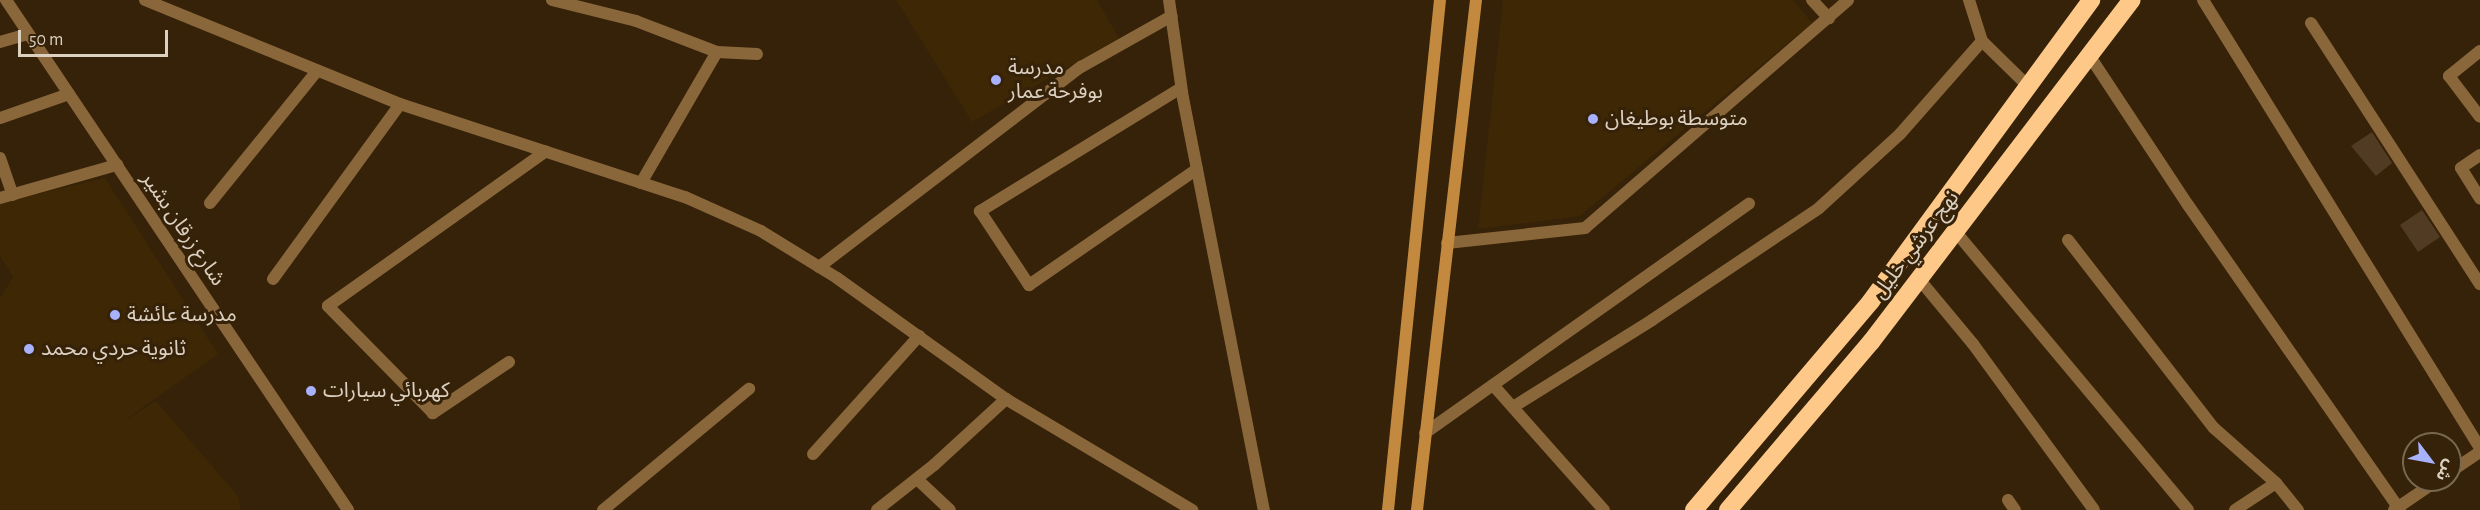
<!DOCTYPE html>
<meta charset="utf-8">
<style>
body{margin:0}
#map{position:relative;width:2480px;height:510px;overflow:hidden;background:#352208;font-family:"Alegreya Sans","Noto Sans Arabic",sans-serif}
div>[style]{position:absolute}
.built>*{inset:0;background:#3e2704}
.building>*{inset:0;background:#513c23}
.street>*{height:12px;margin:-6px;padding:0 6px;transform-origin:6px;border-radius:6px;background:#8a673b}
.secondary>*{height:12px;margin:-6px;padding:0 6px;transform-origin:6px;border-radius:6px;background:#c38a3f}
.highway>*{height:18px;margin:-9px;padding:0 9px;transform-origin:9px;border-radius:9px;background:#fdc888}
.dots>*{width:16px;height:16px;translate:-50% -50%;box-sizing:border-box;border:3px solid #352208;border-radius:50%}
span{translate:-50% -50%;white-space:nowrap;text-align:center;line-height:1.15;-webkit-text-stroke:6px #352208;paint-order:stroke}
.poi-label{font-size:21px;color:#dcd0c1}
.left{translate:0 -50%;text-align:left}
.street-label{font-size:21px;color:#dcd0c1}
.north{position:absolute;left:2402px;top:432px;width:60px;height:60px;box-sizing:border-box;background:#352208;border:2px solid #786852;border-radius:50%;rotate:122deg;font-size:16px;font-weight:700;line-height:24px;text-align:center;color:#dcd0c1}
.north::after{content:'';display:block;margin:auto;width:21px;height:27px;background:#a7b1fc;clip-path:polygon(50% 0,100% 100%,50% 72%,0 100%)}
.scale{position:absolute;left:18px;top:30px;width:150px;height:27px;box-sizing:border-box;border:3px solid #dcd0c1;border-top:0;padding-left:8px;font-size:18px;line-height:21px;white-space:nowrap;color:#dcd0c1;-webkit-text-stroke:4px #352208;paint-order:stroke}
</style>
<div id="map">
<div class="built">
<i style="clip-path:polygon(896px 0,1097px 0,1119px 38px,972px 122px)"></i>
<i style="clip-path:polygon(1503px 0,1793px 0,1812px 23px,1580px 216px,1478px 229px)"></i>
<i style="clip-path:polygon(105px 178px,218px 354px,122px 422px,156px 401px,238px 496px,241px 510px,0 510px,0 298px,13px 277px,0 256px,0 203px)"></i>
</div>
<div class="building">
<i style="clip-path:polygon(2372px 132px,2392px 163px,2376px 176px,2351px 146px)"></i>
<i style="clip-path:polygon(2422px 210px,2440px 237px,2418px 252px,2400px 225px)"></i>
</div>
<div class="street">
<i style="left:6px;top:0;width:614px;rotate:56.15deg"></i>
<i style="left:145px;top:0;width:275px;rotate:22.2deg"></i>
<i style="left:400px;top:104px;width:300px;rotate:18.1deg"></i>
<i style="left:685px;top:197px;width:83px;rotate:24.1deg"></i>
<i style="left:761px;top:231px;width:89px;rotate:31.7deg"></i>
<i style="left:837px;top:278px;width:208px;rotate:35.6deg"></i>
<i style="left:1006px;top:399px;width:217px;rotate:30.8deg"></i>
<i style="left:552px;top:0;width:87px;rotate:14deg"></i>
<i style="left:636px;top:21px;width:87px;rotate:20.9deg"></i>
<i style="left:1169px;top:0;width:99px;rotate:81.9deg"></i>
<i style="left:1183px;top:98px;width:420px;rotate:78.9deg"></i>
<i style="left:1812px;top:0;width:25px;rotate:47deg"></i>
<i style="left:1969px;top:0;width:43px;rotate:72.4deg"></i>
<i style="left:1982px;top:41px;width:66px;rotate:44.4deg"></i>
<i style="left:2203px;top:0;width:527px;rotate:58.27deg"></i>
<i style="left:2311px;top:23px;width:311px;rotate:57.1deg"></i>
<i style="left:0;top:42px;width:29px;rotate:-16deg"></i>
<i style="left:2480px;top:51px;width:40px;rotate:141deg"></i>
<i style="left:2449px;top:76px;width:51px;rotate:52.9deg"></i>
<i style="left:2089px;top:55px;width:180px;rotate:56.6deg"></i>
<i style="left:2188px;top:205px;width:371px;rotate:55.2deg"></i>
<i style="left:1181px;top:88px;width:236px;rotate:148.5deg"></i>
<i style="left:980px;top:211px;width:89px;rotate:56.5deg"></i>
<i style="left:1029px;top:285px;width:204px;rotate:-34.6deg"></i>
<i style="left:0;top:118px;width:73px;rotate:-19.2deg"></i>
<i style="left:2480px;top:155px;width:23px;rotate:146deg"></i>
<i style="left:2461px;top:168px;width:36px;rotate:58deg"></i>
<i style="left:0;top:158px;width:39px;rotate:71deg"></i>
<i style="left:641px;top:183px;width:151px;rotate:-59.9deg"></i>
<i style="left:717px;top:52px;width:40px;rotate:2.9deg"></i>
<i style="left:0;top:198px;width:122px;rotate:-15.8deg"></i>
<i style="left:210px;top:203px;width:169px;rotate:-51deg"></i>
<i style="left:1955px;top:231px;width:363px;rotate:50.1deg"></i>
<i style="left:2068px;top:240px;width:238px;rotate:52.2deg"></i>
<i style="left:2214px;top:428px;width:83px;rotate:41.6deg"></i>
<i style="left:2276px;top:483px;width:35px;rotate:51deg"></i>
<i style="left:1447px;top:243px;width:139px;rotate:-6.2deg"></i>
<i style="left:1585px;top:228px;width:348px;rotate:-40.9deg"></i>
<i style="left:819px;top:267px;width:330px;rotate:-37.4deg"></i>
<i style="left:1081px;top:67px;width:104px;rotate:-29.3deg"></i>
<i style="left:273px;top:279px;width:216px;rotate:-54deg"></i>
<i style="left:1919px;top:279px;width:85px;rotate:50.3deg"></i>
<i style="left:1973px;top:344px;width:205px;rotate:53.9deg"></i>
<i style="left:509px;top:362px;width:92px;rotate:146.1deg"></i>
<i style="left:433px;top:413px;width:150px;rotate:-134.5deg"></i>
<i style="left:328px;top:306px;width:267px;rotate:-35.4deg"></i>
<i style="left:1493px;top:385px;width:167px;rotate:48.4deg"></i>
<i style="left:1513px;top:407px;width:164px;rotate:-32deg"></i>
<i style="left:1652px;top:320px;width:201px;rotate:-33.8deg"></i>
<i style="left:1819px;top:208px;width:110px;rotate:-42.4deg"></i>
<i style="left:1900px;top:134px;width:124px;rotate:-48.6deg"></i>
<i style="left:1425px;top:433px;width:397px;rotate:-35.3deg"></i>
<i style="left:813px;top:454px;width:159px;rotate:-48.1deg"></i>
<i style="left:2450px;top:472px;width:36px;rotate:-34deg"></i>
<i style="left:917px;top:479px;width:45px;rotate:43.2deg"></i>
<i style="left:2008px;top:500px;width:12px;rotate:55deg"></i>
<i style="left:603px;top:510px;width:190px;rotate:-39.7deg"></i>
<i style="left:877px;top:510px;width:73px;rotate:-38.3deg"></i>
<i style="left:934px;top:465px;width:98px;rotate:-42.5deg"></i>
<i style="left:2235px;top:510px;width:49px;rotate:-33.4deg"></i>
<i style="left:2394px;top:510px;width:53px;rotate:-34.3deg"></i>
</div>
<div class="secondary">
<i style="left:1388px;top:510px;width:513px;rotate:-84.18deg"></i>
<i style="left:1417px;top:510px;width:513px;rotate:-83.4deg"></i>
</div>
<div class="highway">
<i style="left:1694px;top:510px;width:274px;rotate:-49.7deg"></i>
<i style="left:1871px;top:301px;width:373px;rotate:-53.8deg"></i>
<i style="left:1728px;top:510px;width:221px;rotate:-49.6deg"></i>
<i style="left:1871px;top:342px;width:430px;rotate:-52.7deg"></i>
</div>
<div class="dots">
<i style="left:996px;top:80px;background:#a7b1fc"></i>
<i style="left:1593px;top:119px;background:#a7b1fc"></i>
<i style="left:115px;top:315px;background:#a7b1fc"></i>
<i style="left:29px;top:349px;background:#a7b1fc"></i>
<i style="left:311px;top:391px;background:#a7b1fc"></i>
</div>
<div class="poi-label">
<span class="left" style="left:1008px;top:80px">مدرسة<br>بوفرحة عمار</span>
<span class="left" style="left:1605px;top:119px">متوسطة بوطيغان</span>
<span class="left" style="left:127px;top:315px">مدرسة عائشة</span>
<span class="left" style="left:41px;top:349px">ثانوية حردي محمد</span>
<span class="left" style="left:323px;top:391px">كهربائي سيارات</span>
</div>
<div class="street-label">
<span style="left:183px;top:229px;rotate:56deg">شارع زرقان بشير</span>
<span style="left:1916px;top:245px;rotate:-53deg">نهج عرشي خليل</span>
</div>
<div class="north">ش</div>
<div class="scale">50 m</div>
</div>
